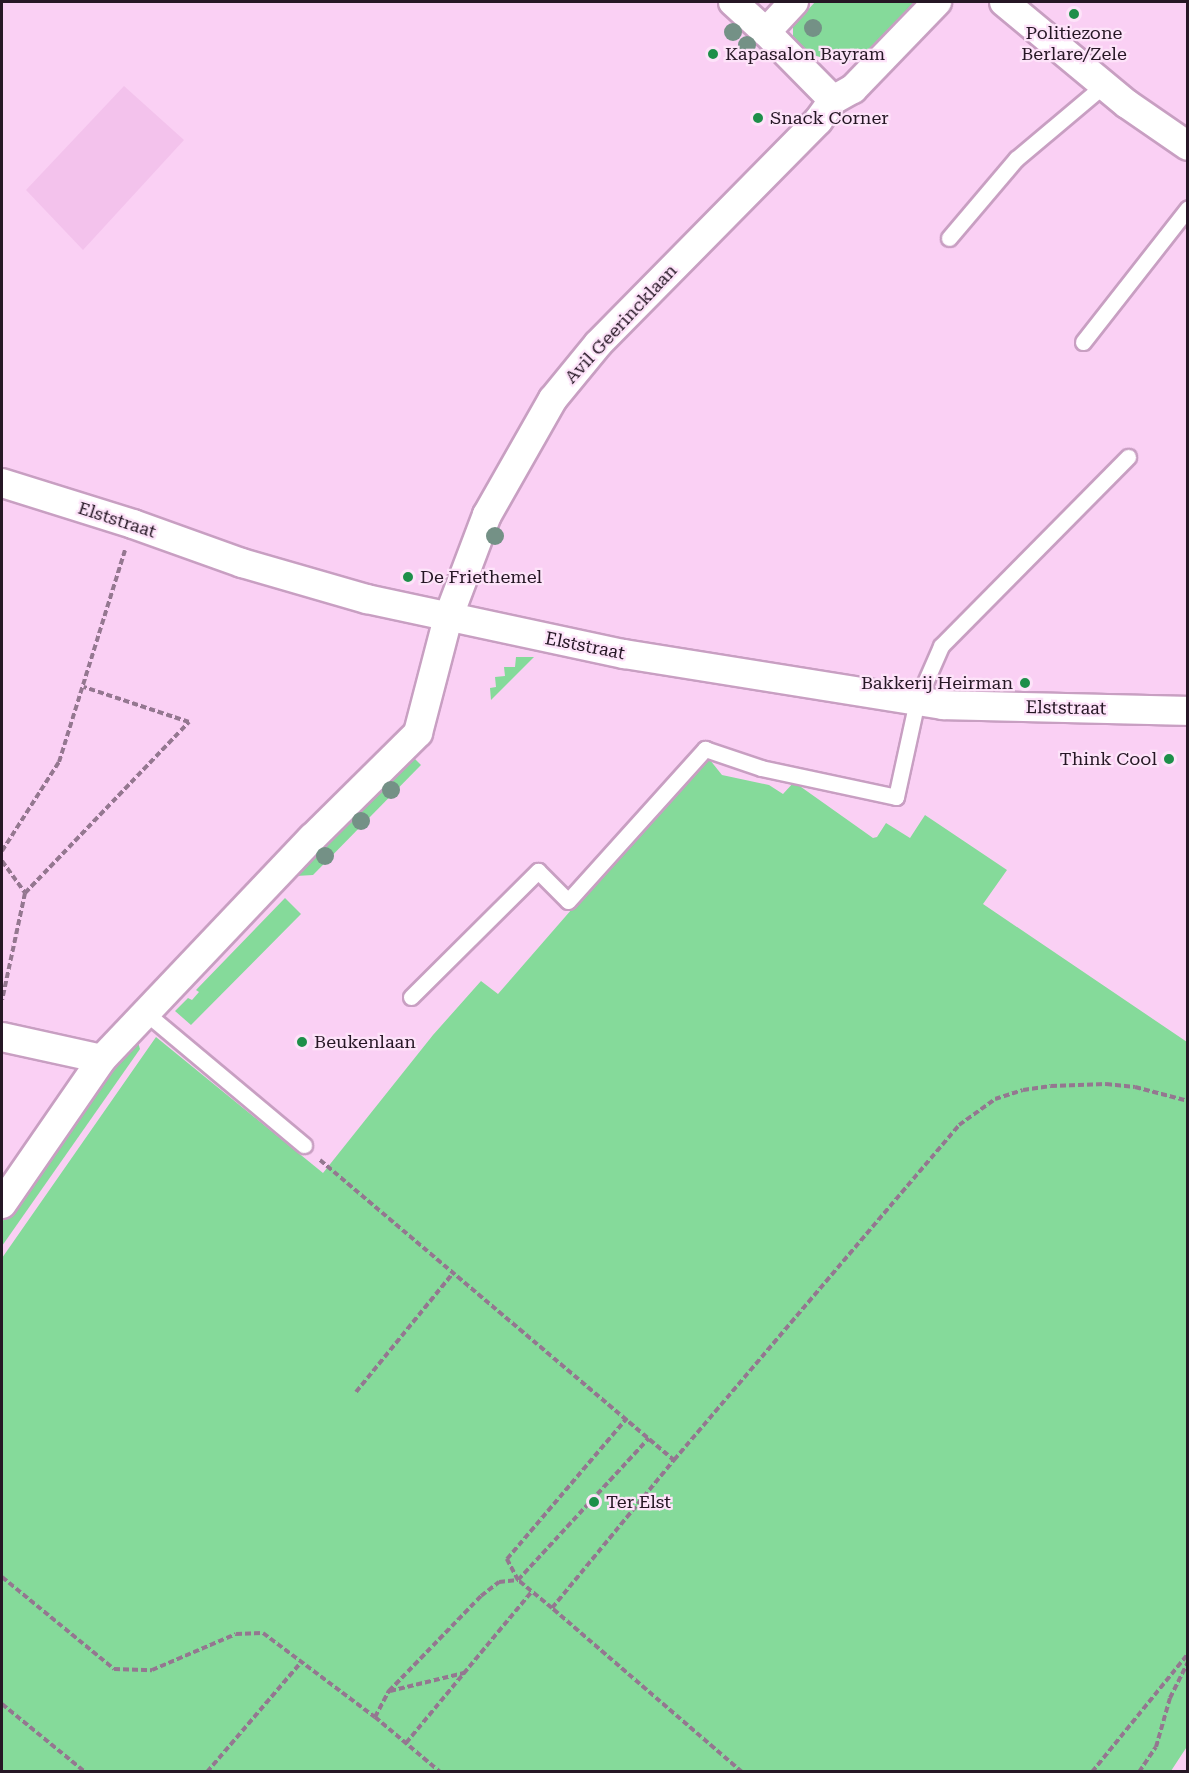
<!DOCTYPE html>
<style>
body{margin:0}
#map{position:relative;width:1189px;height:1773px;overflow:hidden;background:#fad0f4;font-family:"Roboto Serif",serif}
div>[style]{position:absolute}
.built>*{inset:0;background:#f3c2ec}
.green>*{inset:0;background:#85da9a}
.path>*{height:4px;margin-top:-2px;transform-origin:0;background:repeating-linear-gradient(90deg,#947790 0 6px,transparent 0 9px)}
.roads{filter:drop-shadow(2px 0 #c89fc2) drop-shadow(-2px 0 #c89fc2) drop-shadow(0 2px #c89fc2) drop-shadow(0 -2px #c89fc2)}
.service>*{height:15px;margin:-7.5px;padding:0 7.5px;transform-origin:7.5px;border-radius:7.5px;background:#fff}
.minor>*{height:28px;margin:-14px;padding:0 14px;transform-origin:14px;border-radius:14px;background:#fff}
.trees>*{width:18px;height:18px;margin:-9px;border-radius:50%;background:#749186}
.dots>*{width:16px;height:16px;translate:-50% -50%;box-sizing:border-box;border:3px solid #fde3f9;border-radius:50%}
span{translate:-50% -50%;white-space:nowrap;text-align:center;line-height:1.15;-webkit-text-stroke:4.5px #fde3f9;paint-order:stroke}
.poi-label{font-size:18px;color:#261725}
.left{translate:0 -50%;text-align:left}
.right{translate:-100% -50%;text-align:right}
.street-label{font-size:18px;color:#261725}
.frame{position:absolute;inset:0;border:3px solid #261725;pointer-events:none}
</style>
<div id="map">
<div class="built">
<i style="clip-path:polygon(124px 86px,184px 140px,83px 250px,26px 190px)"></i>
</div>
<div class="green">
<i style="clip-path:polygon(815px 2px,920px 2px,866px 54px,853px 60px,836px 62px,807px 53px,793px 36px,793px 26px)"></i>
<i style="clip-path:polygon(516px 657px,534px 657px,491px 700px,490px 688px,496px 687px,495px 677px,505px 676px,504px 667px,515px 667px)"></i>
<i style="clip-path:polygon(706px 755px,722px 775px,769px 785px,783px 794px,794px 782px,873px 838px,877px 837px,886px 823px,910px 838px,925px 815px,1007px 870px,983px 904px,1187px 1042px,1188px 1745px,1171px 1771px,2px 1771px,2px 1258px,156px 1037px,323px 1173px,433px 1035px,481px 981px,498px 994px)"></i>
<i style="clip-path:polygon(413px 757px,421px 765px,313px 875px,296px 876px)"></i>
<i style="clip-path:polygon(285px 898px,301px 914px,191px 1025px,175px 1011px,188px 998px,192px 1000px,199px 992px,196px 990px)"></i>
<i style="clip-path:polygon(137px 1039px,140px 1049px,2px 1246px,2px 1222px,116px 1060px)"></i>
</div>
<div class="path">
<i style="left:2px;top:851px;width:106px;rotate:-57.4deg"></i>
<i style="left:59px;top:762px;width:222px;rotate:-72.7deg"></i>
<i style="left:2px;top:861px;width:39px;rotate:54deg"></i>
<i style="left:25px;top:893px;width:109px;rotate:102.1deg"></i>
<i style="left:25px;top:893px;width:237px;rotate:-46.2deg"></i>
<i style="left:189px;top:722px;width:111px;rotate:-161.6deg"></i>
<i style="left:320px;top:1160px;width:464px;rotate:40.3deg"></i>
<i style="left:356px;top:1392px;width:155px;rotate:-50.8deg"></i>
<i style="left:2px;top:1577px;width:145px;rotate:39.4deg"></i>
<i style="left:114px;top:1669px;width:38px;rotate:2deg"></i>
<i style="left:152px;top:1670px;width:91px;rotate:-23.2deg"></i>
<i style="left:236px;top:1634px;width:27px;rotate:-2deg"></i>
<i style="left:263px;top:1633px;width:140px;rotate:36.9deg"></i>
<i style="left:375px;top:1717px;width:85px;rotate:40.2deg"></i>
<i style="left:552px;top:1608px;width:44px;rotate:-140.5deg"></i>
<i style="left:518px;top:1580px;width:193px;rotate:-47.3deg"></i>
<i style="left:390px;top:1691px;width:76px;rotate:-13.7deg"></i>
<i style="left:2px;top:1704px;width:107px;rotate:39.3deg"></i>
<i style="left:375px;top:1717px;width:30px;rotate:-62deg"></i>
<i style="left:389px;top:1691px;width:132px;rotate:-45.9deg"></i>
<i style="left:481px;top:1596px;width:23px;rotate:-38deg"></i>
<i style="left:499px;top:1582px;width:19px;rotate:-6deg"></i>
<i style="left:518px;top:1580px;width:24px;rotate:-118deg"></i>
<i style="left:507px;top:1559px;width:185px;rotate:-49.6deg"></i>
<i style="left:406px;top:1743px;width:197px;rotate:-50.3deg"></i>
<i style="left:207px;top:1772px;width:146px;rotate:-49.4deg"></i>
<i style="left:742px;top:1772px;width:251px;rotate:-139.2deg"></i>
<i style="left:552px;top:1608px;width:192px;rotate:-50.5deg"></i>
<i style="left:674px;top:1460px;width:440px;rotate:-49.6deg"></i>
<i style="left:959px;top:1125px;width:44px;rotate:-35.8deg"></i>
<i style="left:995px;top:1099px;width:29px;rotate:-18deg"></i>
<i style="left:1023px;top:1090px;width:28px;rotate:-8deg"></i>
<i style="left:1051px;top:1086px;width:55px;rotate:-2.1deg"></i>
<i style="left:1106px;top:1084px;width:29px;rotate:6deg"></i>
<i style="left:1135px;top:1087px;width:55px;rotate:14.8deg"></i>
<i style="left:1092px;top:1772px;width:152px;rotate:-50.9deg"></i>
<i style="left:1139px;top:1772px;width:30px;rotate:-56deg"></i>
<i style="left:1156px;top:1747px;width:51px;rotate:-74.1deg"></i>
<i style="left:1170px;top:1698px;width:40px;rotate:-63.4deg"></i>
</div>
<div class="roads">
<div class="service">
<i style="left:949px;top:238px;width:104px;rotate:-49.7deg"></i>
<i style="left:1016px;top:159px;width:115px;rotate:-40.1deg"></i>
<i style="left:1083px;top:342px;width:170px;rotate:-51.9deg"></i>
<i style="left:411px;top:997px;width:179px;rotate:-44.8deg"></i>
<i style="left:538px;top:871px;width:42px;rotate:45deg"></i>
<i style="left:568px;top:901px;width:205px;rotate:-48deg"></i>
<i style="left:705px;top:749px;width:59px;rotate:18.7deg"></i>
<i style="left:761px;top:768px;width:138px;rotate:12.1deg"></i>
<i style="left:896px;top:797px;width:98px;rotate:-77.7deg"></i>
<i style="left:917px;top:701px;width:60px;rotate:-66.4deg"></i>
<i style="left:941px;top:646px;width:266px;rotate:-45.3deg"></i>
<i style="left:146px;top:1013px;width:206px;rotate:39.9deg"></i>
</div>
<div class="minor">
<i style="left:733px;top:2px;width:45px;rotate:42.3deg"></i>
<i style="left:794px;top:2px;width:41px;rotate:133deg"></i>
<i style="left:766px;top:32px;width:95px;rotate:45.4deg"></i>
<i style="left:1004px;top:2px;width:160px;rotate:39.7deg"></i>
<i style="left:1127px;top:104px;width:74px;rotate:34.5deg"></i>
<i style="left:2px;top:483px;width:137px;rotate:17.4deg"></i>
<i style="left:133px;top:524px;width:116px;rotate:19.7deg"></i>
<i style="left:242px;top:563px;width:130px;rotate:16.1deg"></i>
<i style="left:367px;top:599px;width:263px;rotate:12.1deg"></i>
<i style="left:624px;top:654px;width:323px;rotate:9.1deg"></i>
<i style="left:943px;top:705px;width:245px;rotate:1.4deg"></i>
<i style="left:2px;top:1037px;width:102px;rotate:12.4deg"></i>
<i style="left:2px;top:1204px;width:176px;rotate:-55.4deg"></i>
<i style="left:102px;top:1059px;width:305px;rotate:-46.5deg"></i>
<i style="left:312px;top:838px;width:149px;rotate:-44.7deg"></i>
<i style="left:418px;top:733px;width:119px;rotate:-75.4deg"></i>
<i style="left:448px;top:618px;width:110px;rotate:-69.3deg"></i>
<i style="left:487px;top:515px;width:133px;rotate:-60.4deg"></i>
<i style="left:553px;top:399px;width:71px;rotate:-50.7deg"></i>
<i style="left:598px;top:344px;width:313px;rotate:-45.4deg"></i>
<i style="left:818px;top:121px;width:26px;rotate:-54deg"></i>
<i style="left:833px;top:100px;width:23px;rotate:-29deg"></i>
<i style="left:853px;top:89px;width:121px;rotate:-46deg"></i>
</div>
</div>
<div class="trees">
<i style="left:813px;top:28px"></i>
<i style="left:733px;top:32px"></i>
<i style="left:747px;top:45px"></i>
<i style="left:495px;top:536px"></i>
<i style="left:391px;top:790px"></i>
<i style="left:361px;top:821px"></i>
<i style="left:325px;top:856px"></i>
</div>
<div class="dots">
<i style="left:1074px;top:14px;background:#1d8f49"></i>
<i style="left:713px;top:54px;background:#1d8f49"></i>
<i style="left:758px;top:118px;background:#1d8f49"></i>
<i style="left:408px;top:577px;background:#1d8f49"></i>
<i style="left:1025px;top:683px;background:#1d8f49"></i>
<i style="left:1169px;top:759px;background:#1d8f49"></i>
<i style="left:302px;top:1042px;background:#1d8f49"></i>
<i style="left:594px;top:1502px;background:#1d8f49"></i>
</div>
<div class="poi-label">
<span style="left:1074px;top:44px">Politiezone<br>Berlare/Zele</span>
<span class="left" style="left:725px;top:54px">Kapasalon Bayram</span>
<span class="left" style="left:770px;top:118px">Snack Corner</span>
<span class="left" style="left:420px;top:577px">De Friethemel</span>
<span class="right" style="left:1013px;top:683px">Bakkerij Heirman</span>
<span class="right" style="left:1157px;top:759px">Think Cool</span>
<span class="left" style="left:314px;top:1042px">Beukenlaan</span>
<span class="left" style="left:606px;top:1502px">Ter Elst</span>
</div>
<div class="street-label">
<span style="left:621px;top:324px;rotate:-47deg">Avil Geerincklaan</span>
<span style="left:117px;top:520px;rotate:18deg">Elststraat</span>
<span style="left:585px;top:646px;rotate:11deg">Elststraat</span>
<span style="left:1066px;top:708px;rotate:1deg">Elststraat</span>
</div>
<div class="frame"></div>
</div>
